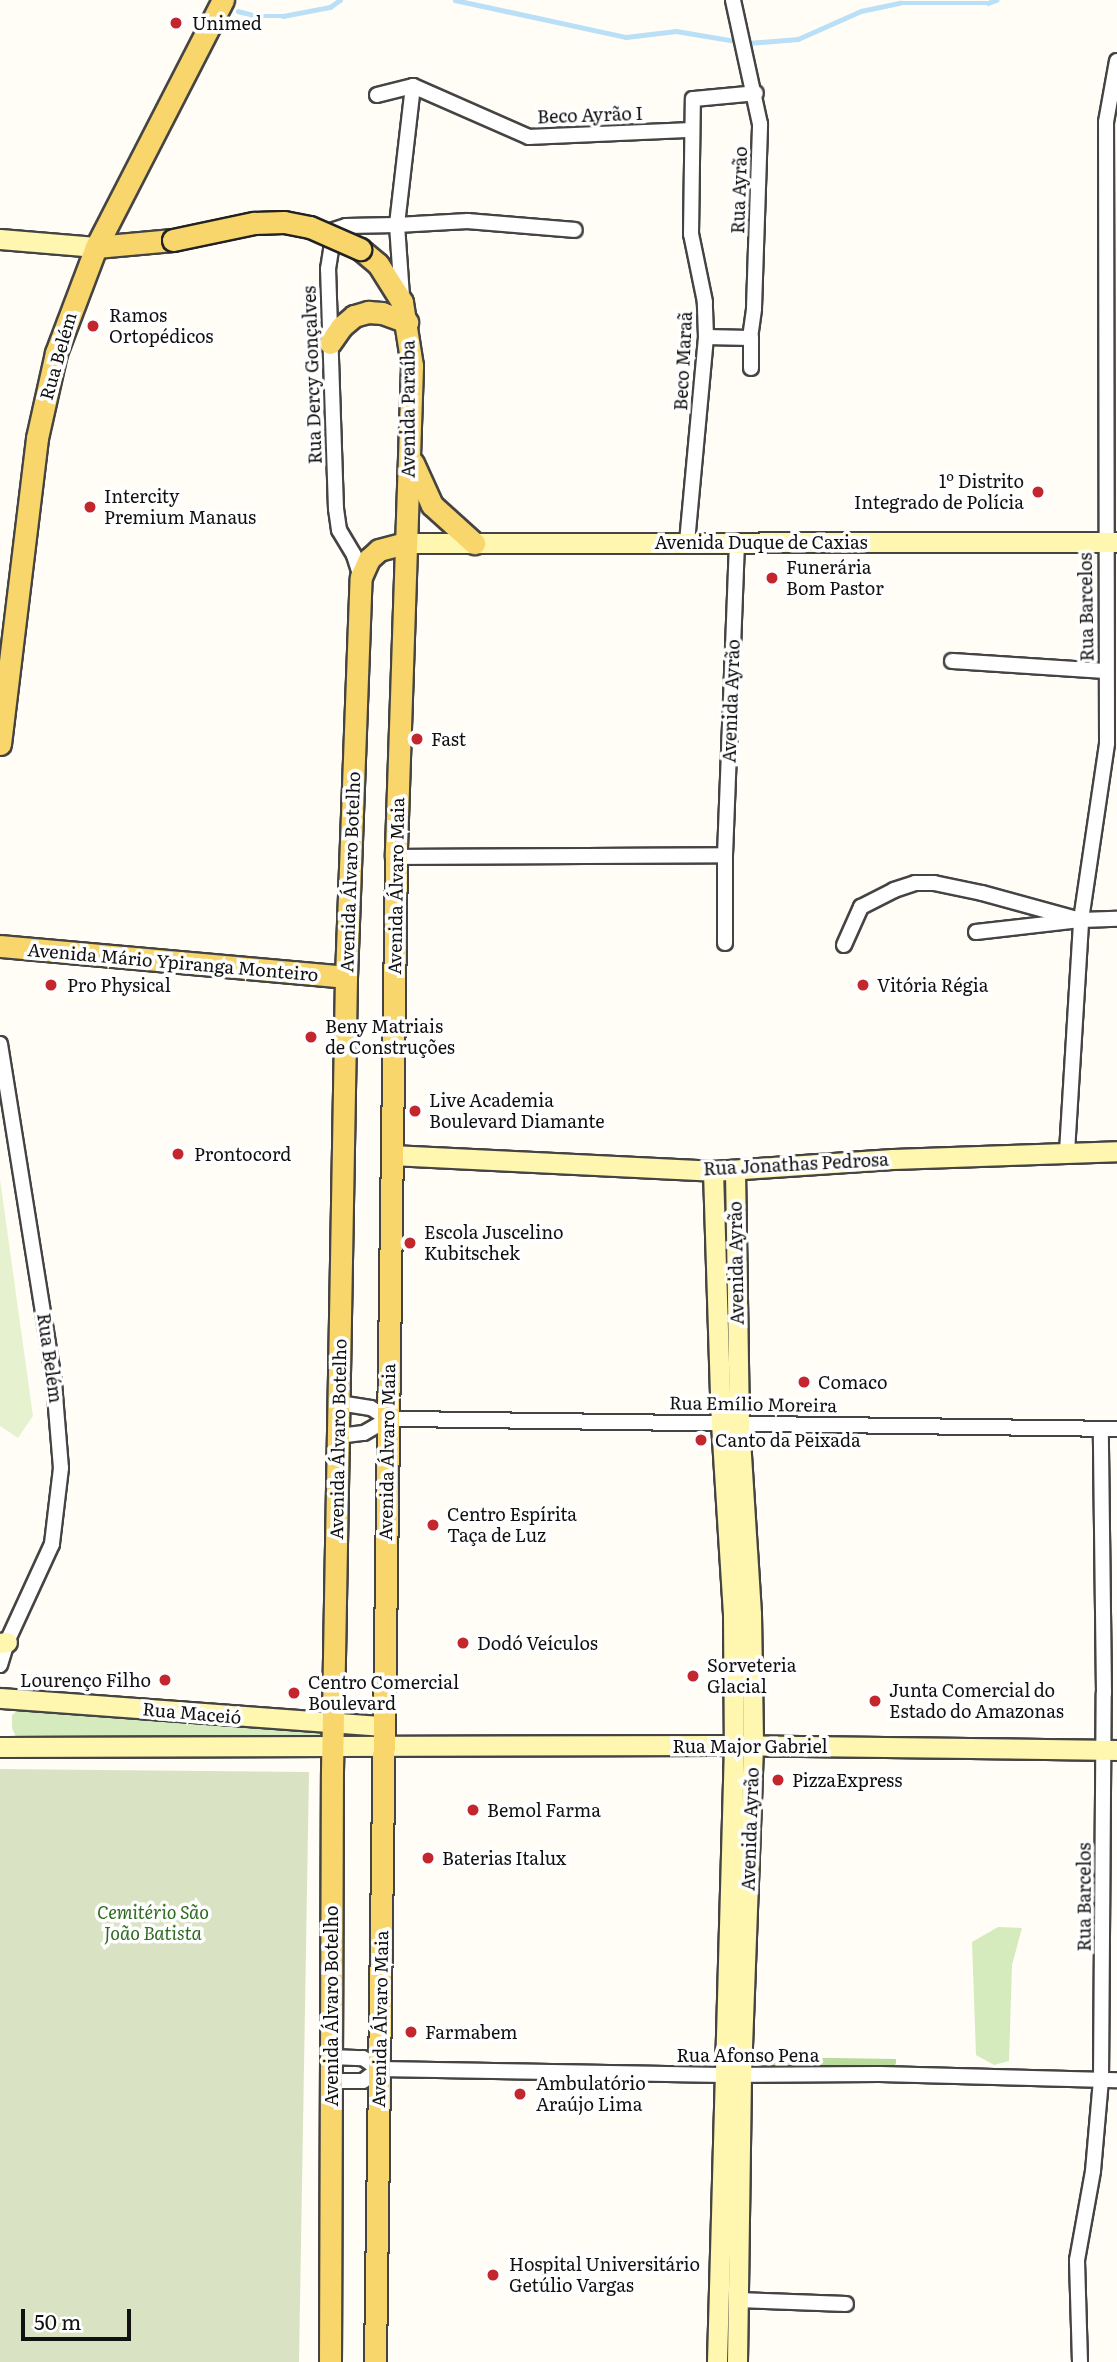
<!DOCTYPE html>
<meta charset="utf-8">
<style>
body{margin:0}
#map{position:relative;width:1117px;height:2362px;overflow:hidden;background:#fffdf5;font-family:Literata,serif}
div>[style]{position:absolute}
.green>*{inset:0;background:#d5ebbd}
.forest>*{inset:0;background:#b9dc9c}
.cemetery>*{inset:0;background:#d9e3c4}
.pitch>*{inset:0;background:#e6f2cf}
.stream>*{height:4.5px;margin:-2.25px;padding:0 2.25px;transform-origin:2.25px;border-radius:2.25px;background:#b9e0f7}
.roads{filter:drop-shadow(2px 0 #444) drop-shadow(-2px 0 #444) drop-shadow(0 2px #444) drop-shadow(0 -2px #444)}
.street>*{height:14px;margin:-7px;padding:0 7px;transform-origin:7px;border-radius:7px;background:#fff}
.secondary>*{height:19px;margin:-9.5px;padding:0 9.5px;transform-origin:9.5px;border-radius:9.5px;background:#fff6b0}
.primary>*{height:21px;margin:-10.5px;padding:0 10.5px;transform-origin:10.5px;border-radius:10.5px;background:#f9d66b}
.bridges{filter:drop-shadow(2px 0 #222) drop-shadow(-2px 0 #222) drop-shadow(0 2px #222) drop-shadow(0 -2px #222)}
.primary-bridge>*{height:21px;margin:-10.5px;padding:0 10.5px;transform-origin:10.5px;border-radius:10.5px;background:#f9d66b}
.dots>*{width:19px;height:19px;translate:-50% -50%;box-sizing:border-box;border:4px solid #fff;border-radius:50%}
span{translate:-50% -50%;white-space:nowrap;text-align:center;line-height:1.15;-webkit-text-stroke:7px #fff;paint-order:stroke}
.poi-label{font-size:18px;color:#111}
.left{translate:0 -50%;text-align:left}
.right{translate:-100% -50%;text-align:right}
.street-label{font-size:18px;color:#111}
.park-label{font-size:18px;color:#2f6b1f;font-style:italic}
.scale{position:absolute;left:21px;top:2309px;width:110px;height:32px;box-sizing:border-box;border:4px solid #111;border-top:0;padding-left:9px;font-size:21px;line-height:24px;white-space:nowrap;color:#111;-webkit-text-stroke:5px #fff;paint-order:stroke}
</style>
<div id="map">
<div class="green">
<i style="clip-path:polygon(18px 1710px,326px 1731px,326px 1738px,16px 1737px,12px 1728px,12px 1715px)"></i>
<i style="clip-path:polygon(998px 1927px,1022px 1928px,1012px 1965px,1009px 2061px,994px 2065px,976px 2055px,972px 1942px)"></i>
</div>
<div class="forest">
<i style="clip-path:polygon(770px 2057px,896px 2059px,896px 2063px,892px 2070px,772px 2071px)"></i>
</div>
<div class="cemetery">
<i style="clip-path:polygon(0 1769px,309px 1772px,299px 2362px,0 2362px)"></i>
</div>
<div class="pitch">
<i style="clip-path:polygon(0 1179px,33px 1416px,18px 1438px,0 1426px)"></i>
</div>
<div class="stream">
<i style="left:455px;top:0;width:175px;rotate:12.2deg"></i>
<i style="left:626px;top:37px;width:50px;rotate:-6.8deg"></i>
<i style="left:676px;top:31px;width:73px;rotate:9.5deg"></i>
<i style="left:748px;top:43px;width:50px;rotate:-4.6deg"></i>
<i style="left:798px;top:39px;width:69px;rotate:-24deg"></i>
<i style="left:861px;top:11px;width:40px;rotate:-12deg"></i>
<i style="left:900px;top:3px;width:88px"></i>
<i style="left:988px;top:3px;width:9px;rotate:-21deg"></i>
<i style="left:238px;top:11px;width:20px;rotate:15deg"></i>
<i style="left:257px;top:16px;width:26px"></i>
<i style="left:283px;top:16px;width:48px;rotate:-10.8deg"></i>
<i style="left:330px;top:7px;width:12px;rotate:-35deg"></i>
</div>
<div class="roads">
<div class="street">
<i style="left:413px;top:86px;width:140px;rotate:96.6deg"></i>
<i style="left:397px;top:225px;width:71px;rotate:-3.2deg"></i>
<i style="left:468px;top:221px;width:107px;rotate:4.8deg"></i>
<i style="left:377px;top:95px;width:37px;rotate:-14deg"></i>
<i style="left:413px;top:86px;width:127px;rotate:23.7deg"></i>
<i style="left:529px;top:137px;width:162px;rotate:-2.5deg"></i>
<i style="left:706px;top:337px;width:44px;rotate:1.3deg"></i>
<i style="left:750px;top:338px;width:30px;rotate:-82deg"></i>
<i style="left:754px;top:308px;width:184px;rotate:-88.1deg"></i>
<i style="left:760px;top:124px;width:127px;rotate:-102.3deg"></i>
<i style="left:751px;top:337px;width:31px;rotate:90deg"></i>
<i style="left:687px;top:542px;width:206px;rotate:-84.7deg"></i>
<i style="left:706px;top:337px;width:35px;rotate:-92deg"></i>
<i style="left:705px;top:302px;width:69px;rotate:-101.6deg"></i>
<i style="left:691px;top:234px;width:135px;rotate:-89.2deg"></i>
<i style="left:693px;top:99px;width:63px;rotate:-5.4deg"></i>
<i style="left:361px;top:577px;width:23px;rotate:-108deg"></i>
<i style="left:354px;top:555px;width:29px;rotate:-121deg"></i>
<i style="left:339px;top:530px;width:21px;rotate:-98deg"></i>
<i style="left:336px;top:509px;width:240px;rotate:-91.9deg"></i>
<i style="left:328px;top:269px;width:39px;rotate:-81deg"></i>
<i style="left:334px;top:230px;width:13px;rotate:-18deg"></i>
<i style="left:346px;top:226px;width:51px;rotate:-1.1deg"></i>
<i style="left:397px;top:225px;width:72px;rotate:86deg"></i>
<i style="left:952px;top:661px;width:154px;rotate:3.7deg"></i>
<i style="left:396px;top:857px;width:329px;rotate:-0.3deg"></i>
<i style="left:976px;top:932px;width:98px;rotate:-6.5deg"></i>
<i style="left:725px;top:943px;width:88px;rotate:-90deg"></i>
<i style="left:725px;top:855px;width:313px;rotate:-87.8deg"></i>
<i style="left:844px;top:945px;width:42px;rotate:-65.9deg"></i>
<i style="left:861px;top:907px;width:37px;rotate:-27deg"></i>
<i style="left:894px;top:890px;width:22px;rotate:-18deg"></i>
<i style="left:915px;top:883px;width:19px"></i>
<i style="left:934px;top:883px;width:49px;rotate:11.8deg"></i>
<i style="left:982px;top:893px;width:103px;rotate:15.3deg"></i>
<i style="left:1081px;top:920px;width:36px;rotate:-2deg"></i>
<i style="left:0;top:1044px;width:343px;rotate:80.9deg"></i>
<i style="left:54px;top:1383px;width:85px;rotate:85.3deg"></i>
<i style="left:61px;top:1468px;width:77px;rotate:96.8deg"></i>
<i style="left:52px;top:1544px;width:108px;rotate:114.7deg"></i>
<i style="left:7px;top:1642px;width:24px;rotate:107deg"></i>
<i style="left:1067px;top:1152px;width:232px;rotate:-86.5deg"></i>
<i style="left:1081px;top:920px;width:179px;rotate:-81.6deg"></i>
<i style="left:1107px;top:743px;width:621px;rotate:-90.09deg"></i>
<i style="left:1106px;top:122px;width:62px;rotate:-79.8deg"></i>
<i style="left:339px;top:1403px;width:32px;rotate:9deg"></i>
<i style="left:371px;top:1408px;width:20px;rotate:33deg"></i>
<i style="left:338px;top:1436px;width:26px;rotate:-7deg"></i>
<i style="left:364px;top:1433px;width:28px;rotate:-30deg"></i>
<i style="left:388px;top:1419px;width:14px"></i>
<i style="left:402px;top:1419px;width:715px;rotate:0.8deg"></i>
<i style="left:330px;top:2057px;width:33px;rotate:2deg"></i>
<i style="left:363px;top:2058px;width:19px;rotate:35deg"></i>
<i style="left:379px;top:2069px;width:345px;rotate:1deg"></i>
<i style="left:724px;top:2075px;width:156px;rotate:-0.4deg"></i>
<i style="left:880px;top:2074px;width:237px;rotate:1.5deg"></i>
<i style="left:330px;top:2081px;width:33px"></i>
<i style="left:363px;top:2081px;width:20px;rotate:-37deg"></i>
<i style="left:738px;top:2300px;width:108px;rotate:2.1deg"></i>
<i style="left:1080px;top:2362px;width:102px;rotate:-91.7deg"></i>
<i style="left:1077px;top:2260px;width:90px;rotate:-79.8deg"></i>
<i style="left:1093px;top:2171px;width:91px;rotate:-85deg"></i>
<i style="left:1101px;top:2080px;width:387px;rotate:-89.6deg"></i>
<i style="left:1104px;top:1693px;width:264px;rotate:-90.7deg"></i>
</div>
<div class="secondary">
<i style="left:0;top:239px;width:96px;rotate:4.8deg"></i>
<i style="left:406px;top:543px;width:711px;rotate:-0.08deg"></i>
<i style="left:391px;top:1155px;width:322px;rotate:2.8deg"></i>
<i style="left:713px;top:1171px;width:180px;rotate:-3.8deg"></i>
<i style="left:893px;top:1159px;width:224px;rotate:-2deg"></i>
<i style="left:713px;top:1171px;width:252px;rotate:88.2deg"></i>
<i style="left:721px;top:1423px;width:192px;rotate:86.4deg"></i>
<i style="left:733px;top:1615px;width:130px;rotate:89.6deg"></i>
<i style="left:734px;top:1745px;width:617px;rotate:91.58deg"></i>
<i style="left:735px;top:1171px;width:252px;rotate:89.1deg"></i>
<i style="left:739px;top:1423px;width:191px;rotate:86.4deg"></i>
<i style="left:751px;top:1614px;width:132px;rotate:89.1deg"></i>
<i style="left:753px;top:1746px;width:329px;rotate:92.1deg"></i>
<i style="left:741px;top:2075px;width:287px;rotate:90.8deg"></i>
<i style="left:0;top:1643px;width:7px;rotate:-8deg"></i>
<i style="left:0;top:1698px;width:385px;rotate:4.2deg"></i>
<i style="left:0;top:1747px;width:716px;rotate:-0.16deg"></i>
<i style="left:716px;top:1745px;width:401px;rotate:0.7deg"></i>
</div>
<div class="primary">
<i style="left:96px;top:247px;width:77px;rotate:-5.2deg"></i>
<i style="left:360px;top:249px;width:23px;rotate:40deg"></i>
<i style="left:378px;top:264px;width:45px;rotate:57.7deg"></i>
<i style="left:402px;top:302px;width:65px;rotate:81.1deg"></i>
<i style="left:412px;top:366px;width:491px;rotate:91.9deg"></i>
<i style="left:396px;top:857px;width:1505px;rotate:90.8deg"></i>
<i style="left:330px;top:343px;width:19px;rotate:-55deg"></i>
<i style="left:341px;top:327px;width:17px;rotate:-40deg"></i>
<i style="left:354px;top:316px;width:15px;rotate:-16deg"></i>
<i style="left:368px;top:312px;width:14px;rotate:4deg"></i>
<i style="left:382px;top:313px;width:27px;rotate:20deg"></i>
<i style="left:413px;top:463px;width:46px;rotate:65.7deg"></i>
<i style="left:432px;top:505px;width:57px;rotate:42.1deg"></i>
<i style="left:0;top:744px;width:308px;rotate:-83.1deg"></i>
<i style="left:37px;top:438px;width:87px;rotate:-77.4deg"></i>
<i style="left:56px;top:353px;width:113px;rotate:-69.3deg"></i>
<i style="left:96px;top:247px;width:278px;rotate:-62.8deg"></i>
<i style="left:0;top:946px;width:347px;rotate:5.1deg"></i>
<i style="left:330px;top:2362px;width:591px;rotate:-89.81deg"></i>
<i style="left:332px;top:1771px;width:794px;rotate:-88.99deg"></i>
<i style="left:346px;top:977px;width:400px;rotate:-87.9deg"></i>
<i style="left:361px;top:577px;width:20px;rotate:-66deg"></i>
<i style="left:369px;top:559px;width:13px;rotate:-42deg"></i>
<i style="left:379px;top:550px;width:28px;rotate:-15deg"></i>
</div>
</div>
<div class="bridges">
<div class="primary-bridge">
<i style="left:173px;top:240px;width:83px;rotate:-11.9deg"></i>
<i style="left:254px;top:223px;width:30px;rotate:-2deg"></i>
<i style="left:284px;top:222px;width:26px;rotate:11deg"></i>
<i style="left:310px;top:227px;width:55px;rotate:23.7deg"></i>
</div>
</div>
<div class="dots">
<i style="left:176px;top:23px;background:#c4262e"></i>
<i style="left:93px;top:326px;background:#c4262e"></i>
<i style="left:1038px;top:492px;background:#c4262e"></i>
<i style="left:90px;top:507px;background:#c4262e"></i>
<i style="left:772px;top:578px;background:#c4262e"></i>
<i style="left:417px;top:739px;background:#c4262e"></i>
<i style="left:51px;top:985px;background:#c4262e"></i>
<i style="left:863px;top:985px;background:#c4262e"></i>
<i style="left:311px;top:1037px;background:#c4262e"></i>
<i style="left:415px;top:1111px;background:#c4262e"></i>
<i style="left:178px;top:1154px;background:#c4262e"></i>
<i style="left:410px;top:1243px;background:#c4262e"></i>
<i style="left:804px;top:1382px;background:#c4262e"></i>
<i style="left:701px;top:1440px;background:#c4262e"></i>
<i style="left:433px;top:1525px;background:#c4262e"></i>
<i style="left:463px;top:1643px;background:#c4262e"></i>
<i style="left:693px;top:1676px;background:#c4262e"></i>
<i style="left:165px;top:1680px;background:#c4262e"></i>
<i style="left:294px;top:1693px;background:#c4262e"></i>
<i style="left:875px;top:1701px;background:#c4262e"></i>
<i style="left:778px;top:1780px;background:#c4262e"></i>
<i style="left:473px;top:1810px;background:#c4262e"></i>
<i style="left:428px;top:1858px;background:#c4262e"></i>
<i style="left:411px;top:2032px;background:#c4262e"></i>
<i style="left:520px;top:2094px;background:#c4262e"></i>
<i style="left:493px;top:2275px;background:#c4262e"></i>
</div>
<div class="poi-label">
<span class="left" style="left:192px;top:23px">Unimed</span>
<span class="left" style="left:109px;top:326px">Ramos<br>Ortopédicos</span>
<span class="right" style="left:1024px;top:492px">1º Distrito<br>Integrado de Polícia</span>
<span class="left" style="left:104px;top:507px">Intercity<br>Premium Manaus</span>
<span class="left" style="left:786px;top:578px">Funerária<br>Bom Pastor</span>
<span class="left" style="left:431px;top:739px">Fast</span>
<span class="left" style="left:67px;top:985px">Pro Physical</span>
<span class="left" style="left:877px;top:985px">Vitória Régia</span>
<span class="left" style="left:325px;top:1037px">Beny Matriais<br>de Construções</span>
<span class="left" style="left:429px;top:1111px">Live Academia<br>Boulevard Diamante</span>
<span class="left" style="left:194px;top:1154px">Prontocord</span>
<span class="left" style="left:424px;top:1243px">Escola Juscelino<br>Kubitschek</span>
<span class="left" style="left:818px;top:1382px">Comaco</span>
<span class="left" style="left:715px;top:1440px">Canto da Peixada</span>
<span class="left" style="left:447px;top:1525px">Centro Espírita<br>Taça de Luz</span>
<span class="left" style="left:477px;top:1643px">Dodó Veículos</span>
<span class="left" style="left:707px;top:1676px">Sorveteria<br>Glacial</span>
<span class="right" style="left:151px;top:1680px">Lourenço Filho</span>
<span class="left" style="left:308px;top:1693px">Centro Comercial<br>Boulevard</span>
<span class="left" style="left:889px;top:1701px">Junta Comercial do<br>Estado do Amazonas</span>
<span class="left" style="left:792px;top:1780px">PizzaExpress</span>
<span class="left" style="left:487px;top:1810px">Bemol Farma</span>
<span class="left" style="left:442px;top:1858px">Baterias Italux</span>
<span class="left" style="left:425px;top:2032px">Farmabem</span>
<span class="left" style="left:536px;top:2094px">Ambulatório<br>Araújo Lima</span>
<span class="left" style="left:509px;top:2275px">Hospital Universitário<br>Getúlio Vargas</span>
</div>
<div class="street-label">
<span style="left:590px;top:115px;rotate:-2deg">Beco Ayrão I</span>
<span style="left:739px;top:190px;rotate:-88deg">Rua Ayrão</span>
<span style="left:58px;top:356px;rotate:-74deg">Rua Belém</span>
<span style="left:683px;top:361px;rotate:-87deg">Beco Maraã</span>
<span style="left:312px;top:375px;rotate:-92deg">Rua Dercy Gonçalves</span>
<span style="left:408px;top:409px;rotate:-90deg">Avenida Paraíba</span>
<span style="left:761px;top:542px">Avenida Duque de Caxias</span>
<span style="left:1086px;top:607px;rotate:-91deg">Rua Barcelos</span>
<span style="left:731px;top:701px;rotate:-88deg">Avenida Ayrão</span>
<span style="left:350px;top:872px;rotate:-88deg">Avenida Álvaro Botelho</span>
<span style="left:396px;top:886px;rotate:-89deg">Avenida Álvaro Maia</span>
<span style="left:173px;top:962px;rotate:5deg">Avenida Mário Ypiranga Monteiro</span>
<span style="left:796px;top:1164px;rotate:-3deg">Rua Jonathas Pedrosa</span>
<span style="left:736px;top:1263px;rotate:-91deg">Avenida Ayrão</span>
<span style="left:50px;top:1358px;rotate:82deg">Rua Belém</span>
<span style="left:753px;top:1404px;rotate:1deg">Rua Emílio Moreira</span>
<span style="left:338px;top:1439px;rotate:-89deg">Avenida Álvaro Botelho</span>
<span style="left:387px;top:1452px;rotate:-89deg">Avenida Álvaro Maia</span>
<span style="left:192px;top:1713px;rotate:5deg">Rua Maceió</span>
<span style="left:750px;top:1746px">Rua Major Gabriel</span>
<span style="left:750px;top:1829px;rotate:-88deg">Avenida Ayrão</span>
<span style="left:1084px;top:1897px;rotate:-90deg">Rua Barcelos</span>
<span style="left:331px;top:2006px;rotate:-90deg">Avenida Álvaro Botelho</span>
<span style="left:380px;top:2019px;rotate:-89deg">Avenida Álvaro Maia</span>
<span style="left:748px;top:2055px">Rua Afonso Pena</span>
</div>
<div class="park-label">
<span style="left:153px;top:1923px">Cemitério São<br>João Batista</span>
</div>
<div class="scale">50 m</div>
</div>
